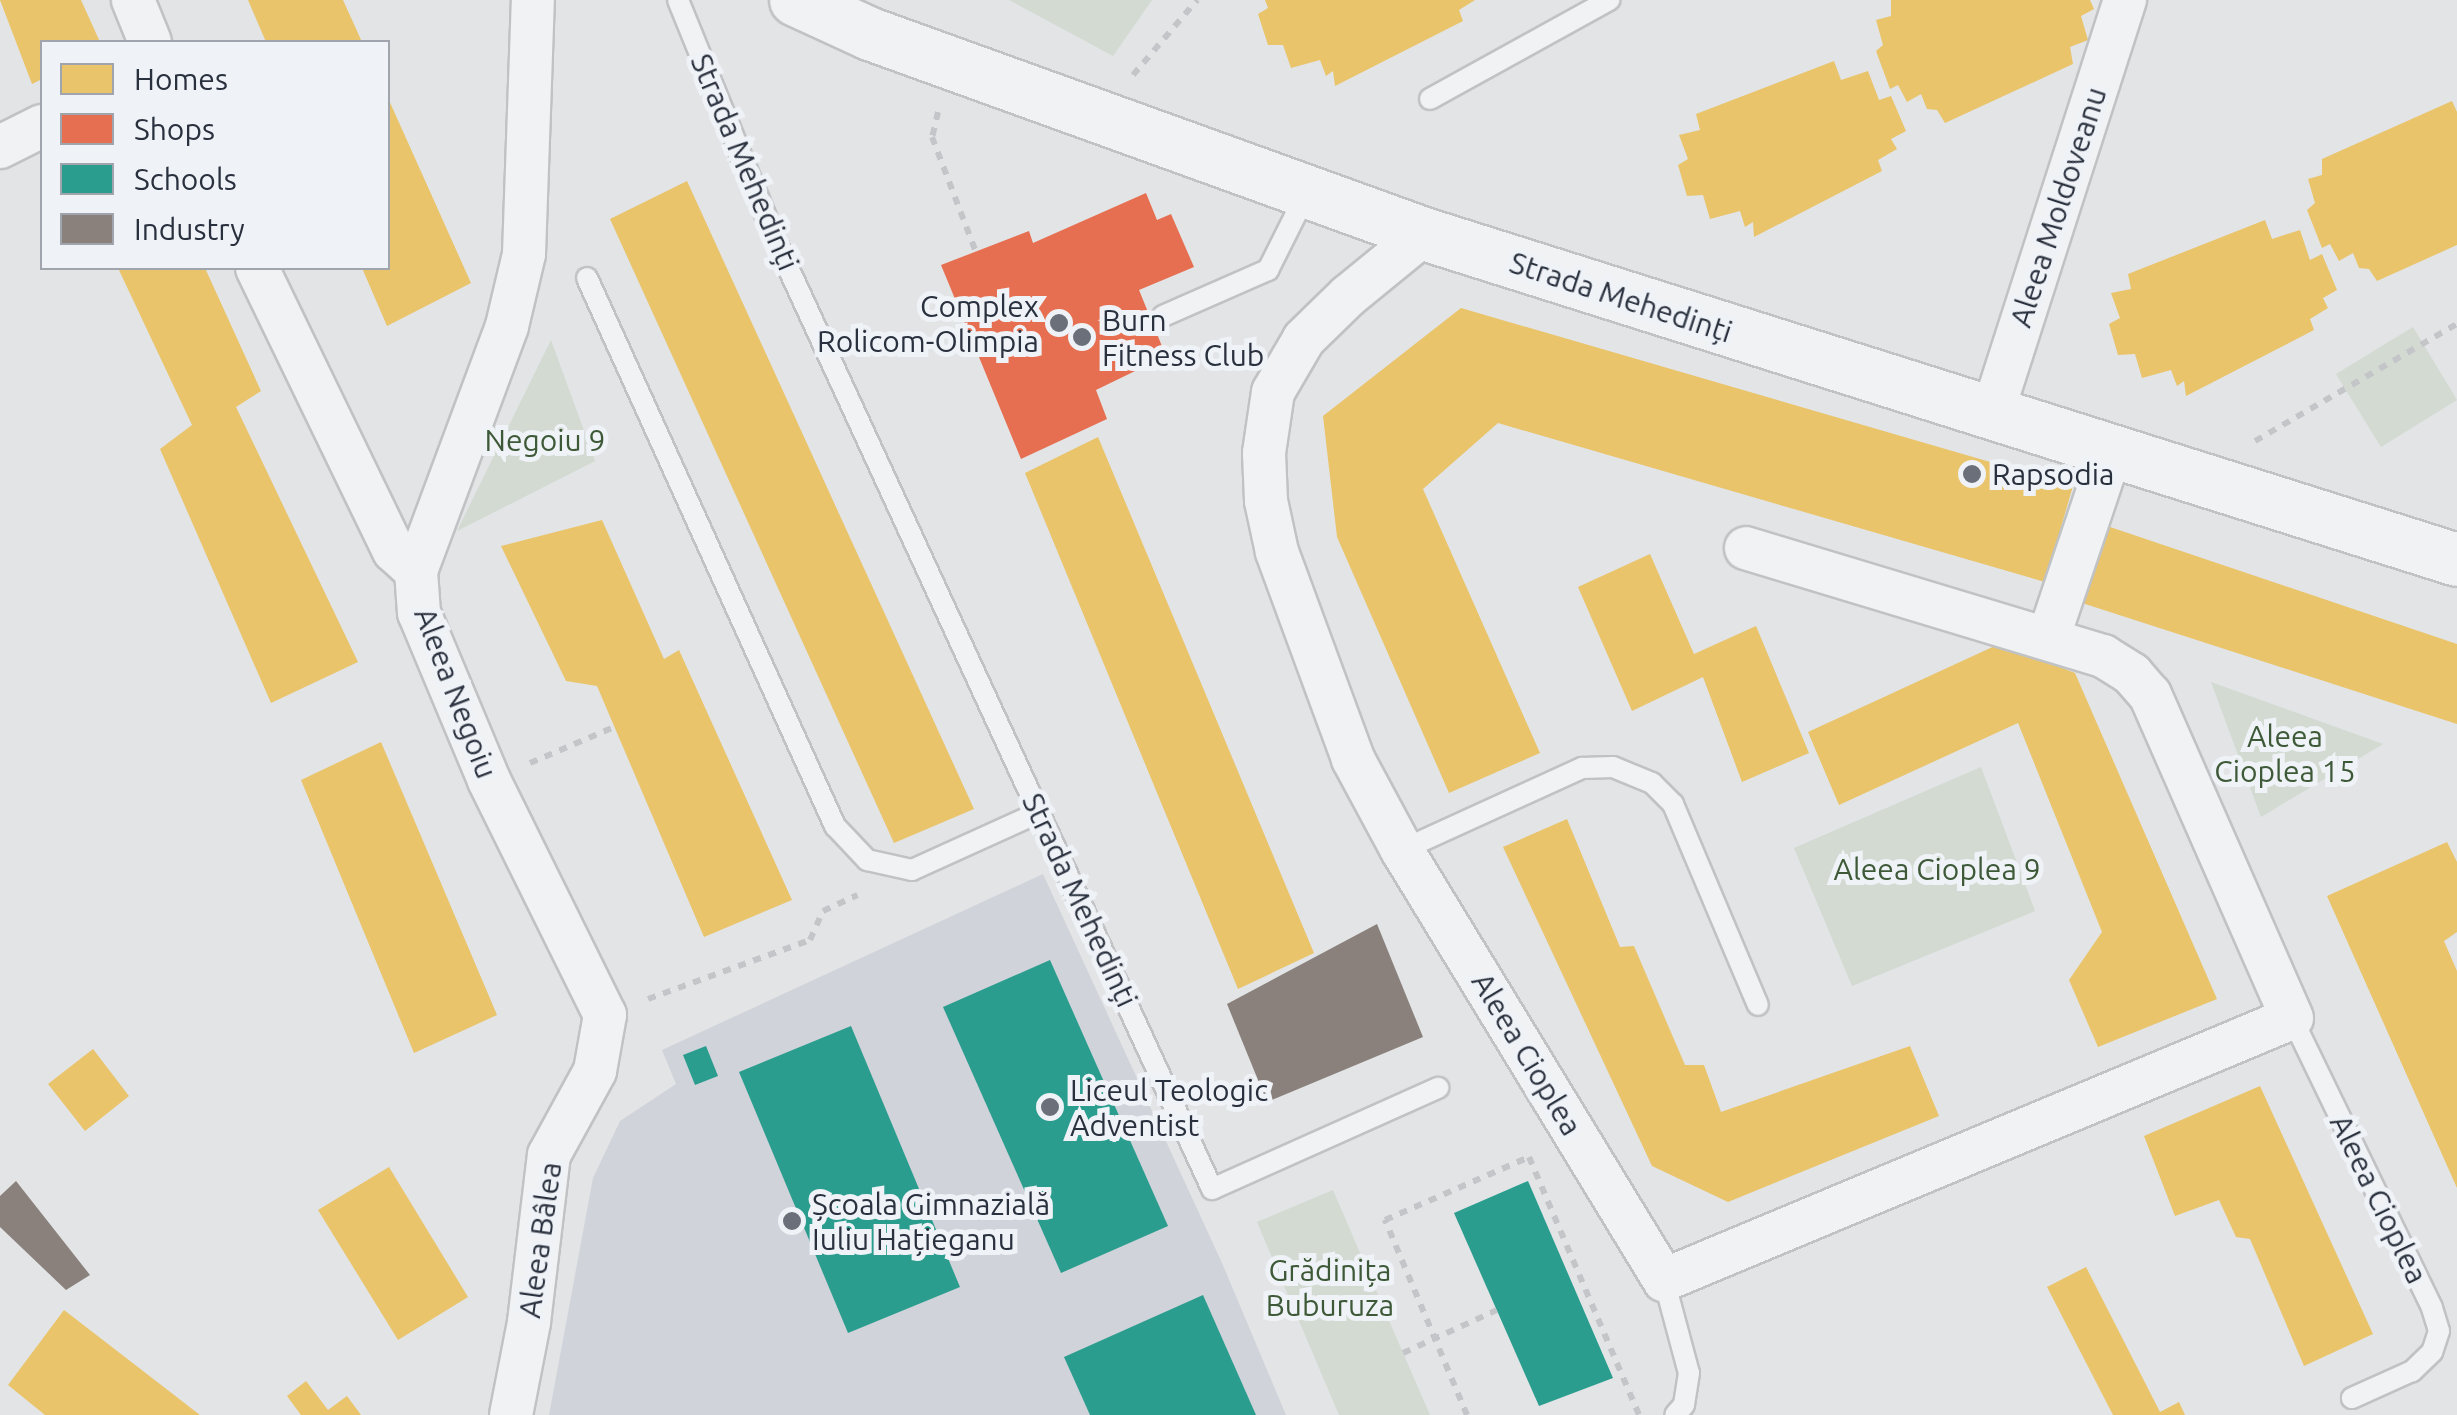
<!DOCTYPE html>
<meta charset="utf-8">
<style>
body{margin:0}
#map{position:relative;width:2457px;height:1415px;overflow:hidden;background:#e2e4e6;font-family:Ubuntu,sans-serif}
div>[style]{position:absolute}
.built>*{inset:0;background:#d0d3d9}
.green>*{inset:0;background:#d2dad2}
.homes>*{inset:0;background:#e9c46a}
.shops>*{inset:0;background:#e76f51}
.schools>*{inset:0;background:#2a9d8f}
.industry>*{inset:0;background:#8a817c}
.path>*{height:6px;margin-top:-3px;transform-origin:0;background:repeating-linear-gradient(90deg,#c3c5c9 0 8px,transparent 0 16px)}
.roads{filter:drop-shadow(2px 0 #c0c2c4) drop-shadow(-2px 0 #c0c2c4) drop-shadow(0 2px #c0c2c4) drop-shadow(0 -2px #c0c2c4)}
.service>*{height:20px;margin:-10px;padding:0 10px;transform-origin:10px;border-radius:10px;background:#f0f2f3}
.minor>*{height:42px;margin:-21px;padding:0 21px;transform-origin:21px;border-radius:21px;background:#f0f2f3}
.tertiary>*{height:52px;margin:-26px;padding:0 26px;transform-origin:26px;border-radius:26px;background:#f0f2f3}
.dots>*{width:28px;height:28px;translate:-50% -50%;box-sizing:border-box;border:5px solid #eff2f6;border-radius:50%}
span{translate:-50% -50%;white-space:nowrap;text-align:center;line-height:1.15;-webkit-text-stroke:10px #eff2f6;paint-order:stroke}
.street-label{font-size:30px;color:#29303e}
.poi-label{font-size:30px;color:#29303e}
.right{translate:-100% -50%;text-align:right}
.left{translate:0 -50%;text-align:left}
.park-label{font-size:30px;color:#3d5937}
.legend{position:absolute;left:40px;top:40px;width:350px;height:230px;box-sizing:border-box;background:#eff2f6;border:2px solid #a0a4ac;margin:0;padding:12px 18px;list-style:none;font-size:30px;color:#29303e}
.legend li{display:flex;align-items:center;gap:20px;height:50px}
.legend b{width:50px;border:2px solid #a0a4ac}
</style>
<div id="map">
<div class="built">
<i style="clip-path:polygon(1043px 874px,1222px 1263px,1286px 1415px,549px 1415px,593px 1178px,620px 1121px,676px 1084px,662px 1050px)"></i>
</div>
<div class="green">
<i style="clip-path:polygon(1009px 0,1152px 0,1113px 56px)"></i>
<i style="clip-path:polygon(2413px 327px,2457px 400px,2381px 447px,2336px 374px)"></i>
<i style="clip-path:polygon(551px 340px,595px 461px,457px 531px)"></i>
<i style="clip-path:polygon(2211px 682px,2383px 744px,2261px 817px)"></i>
<i style="clip-path:polygon(1981px 767px,2035px 911px,1852px 986px,1794px 848px)"></i>
<i style="clip-path:polygon(1333px 1190px,1403px 1353px,1430px 1415px,1339px 1415px,1257px 1222px)"></i>
</div>
<div class="homes">
<i style="clip-path:polygon(0 0,81px 0,100px 42px,42px 42px,42px 79px,32px 84px)"></i>
<i style="clip-path:polygon(248px 0,343px 0,362px 42px,266px 42px)"></i>
<i style="clip-path:polygon(1265px 0,1475px 0,1459px 10px,1463px 21px,1335px 86px,1333px 71px,1326px 76px,1320px 60px,1291px 68px,1283px 45px,1268px 45px,1258px 14px,1268px 8px)"></i>
<i style="clip-path:polygon(1891px 0,2090px 0,2094px 9px,2081px 16px,2088px 40px,2070px 47px,2073px 64px,1945px 123px,1937px 110px,1927px 109px,1921px 94px,1907px 102px,1898px 85px,1890px 89px,1876px 51px,1883px 45px,1876px 20px,1891px 16px)"></i>
<i style="clip-path:polygon(1834px 61px,1841px 80px,1868px 71px,1879px 100px,1891px 96px,1906px 131px,1891px 139px,1897px 149px,1878px 160px,1882px 171px,1754px 237px,1753px 222px,1745px 227px,1740px 211px,1710px 219px,1703px 195px,1687px 196px,1678px 165px,1688px 159px,1679px 135px,1700px 130px,1696px 114px)"></i>
<i style="clip-path:polygon(388px 98px,471px 283px,387px 326px,362px 268px,388px 268px)"></i>
<i style="clip-path:polygon(2452px 101px,2457px 112px,2457px 245px,2377px 281px,2369px 269px,2359px 268px,2353px 253px,2339px 261px,2330px 244px,2322px 248px,2307px 210px,2315px 203px,2308px 179px,2322px 175px,2322px 159px)"></i>
<i style="clip-path:polygon(687px 181px,974px 809px,894px 843px,610px 219px)"></i>
<i style="clip-path:polygon(2265px 220px,2272px 239px,2300px 230px,2310px 260px,2322px 254px,2337px 290px,2323px 298px,2328px 308px,2310px 319px,2314px 330px,2186px 396px,2184px 381px,2177px 386px,2171px 370px,2142px 378px,2135px 354px,2118px 355px,2109px 324px,2120px 318px,2111px 293px,2131px 289px,2128px 274px)"></i>
<i style="clip-path:polygon(118px 268px,205px 268px,261px 391px,236px 407px,358px 662px,271px 703px,160px 449px,192px 425px)"></i>
<i style="clip-path:polygon(1461px 308px,2073px 486px,2045px 582px,1498px 423px,1423px 489px,1540px 753px,1449px 793px,1337px 537px,1323px 416px)"></i>
<i style="clip-path:polygon(1098px 437px,1314px 953px,1238px 989px,1025px 473px)"></i>
<i style="clip-path:polygon(602px 520px,664px 659px,679px 650px,792px 900px,704px 937px,597px 686px,566px 681px,501px 546px)"></i>
<i style="clip-path:polygon(2110px 527px,2457px 644px,2457px 724px,2082px 603px)"></i>
<i style="clip-path:polygon(1650px 554px,1694px 654px,1756px 626px,1809px 753px,1742px 782px,1703px 677px,1632px 711px,1578px 587px)"></i>
<i style="clip-path:polygon(1999px 644px,2075px 673px,2217px 999px,2098px 1047px,2069px 980px,2102px 932px,2018px 723px,1839px 805px,1808px 732px)"></i>
<i style="clip-path:polygon(381px 742px,497px 1015px,414px 1053px,301px 780px)"></i>
<i style="clip-path:polygon(1567px 819px,1620px 947px,1634px 946px,1685px 1065px,1704px 1065px,1721px 1112px,1910px 1046px,1939px 1116px,1728px 1202px,1652px 1166px,1503px 847px)"></i>
<i style="clip-path:polygon(2447px 842px,2457px 862px,2457px 932px,2444px 941px,2457px 971px,2457px 1188px,2327px 896px)"></i>
<i style="clip-path:polygon(93px 1049px,129px 1096px,85px 1131px,48px 1084px)"></i>
<i style="clip-path:polygon(2260px 1086px,2373px 1334px,2304px 1366px,2250px 1239px,2236px 1237px,2219px 1200px,2175px 1216px,2144px 1136px)"></i>
<i style="clip-path:polygon(389px 1167px,468px 1297px,398px 1340px,318px 1210px)"></i>
<i style="clip-path:polygon(2086px 1267px,2160px 1412px,2179px 1402px,2185px 1415px,2113px 1415px,2047px 1287px)"></i>
<i style="clip-path:polygon(64px 1310px,200px 1415px,45px 1415px,8px 1385px)"></i>
<i style="clip-path:polygon(306px 1381px,328px 1410px,347px 1396px,361px 1415px,301px 1415px,287px 1396px)"></i>
</div>
<div class="shops">
<i style="clip-path:polygon(1146px 193px,1157px 220px,1171px 214px,1194px 267px,1139px 290px,1166px 356px,1096px 390px,1107px 419px,1021px 459px,941px 265px,1029px 231px,1033px 243px)"></i>
</div>
<div class="schools">
<i style="clip-path:polygon(1050px 960px,1168px 1226px,1061px 1273px,943px 1007px)"></i>
<i style="clip-path:polygon(851px 1026px,960px 1287px,848px 1333px,739px 1072px)"></i>
<i style="clip-path:polygon(706px 1046px,718px 1076px,695px 1085px,683px 1055px)"></i>
<i style="clip-path:polygon(1528px 1181px,1613px 1378px,1539px 1406px,1454px 1213px)"></i>
<i style="clip-path:polygon(1203px 1295px,1256px 1415px,1090px 1415px,1064px 1357px)"></i>
</div>
<div class="industry">
<i style="clip-path:polygon(1377px 924px,1423px 1037px,1267px 1102px,1227px 1004px)"></i>
<i style="clip-path:polygon(16px 1181px,90px 1275px,66px 1290px,0 1227px,0 1196px)"></i>
</div>
<div class="path">
<i style="left:1133px;top:75px;width:99px;rotate:-49.5deg"></i>
<i style="left:938px;top:112px;width:26px;rotate:103deg"></i>
<i style="left:932px;top:137px;width:123px;rotate:69.1deg"></i>
<i style="left:2255px;top:441px;width:233px;rotate:-30.1deg"></i>
<i style="left:530px;top:763px;width:89px;rotate:-23.1deg"></i>
<i style="left:648px;top:999px;width:172px;rotate:-20deg"></i>
<i style="left:810px;top:940px;width:32px;rotate:-66deg"></i>
<i style="left:823px;top:911px;width:38px;rotate:-25deg"></i>
<i style="left:1403px;top:1353px;width:103px;rotate:-24.6deg"></i>
<i style="left:1467px;top:1415px;width:212px;rotate:-112.8deg"></i>
<i style="left:1385px;top:1220px;width:157px;rotate:-23.6deg"></i>
<i style="left:1529px;top:1157px;width:280px;rotate:66.9deg"></i>
</div>
<div class="roads">
<div class="service">
<i style="left:678px;top:0;width:256px;rotate:67.9deg"></i>
<i style="left:774px;top:237px;width:1048px;rotate:65.29deg"></i>
<i style="left:1212px;top:1189px;width:248px;rotate:-24.1deg"></i>
<i style="left:1430px;top:99px;width:205px;rotate:-28.9deg"></i>
<i style="left:587px;top:278px;width:602px;rotate:65.65deg"></i>
<i style="left:835px;top:826px;width:47px;rotate:46.7deg"></i>
<i style="left:867px;top:860px;width:46px;rotate:12.5deg"></i>
<i style="left:912px;top:870px;width:141px;rotate:-24.4deg"></i>
<i style="left:1163px;top:316px;width:115px;rotate:-23.7deg"></i>
<i style="left:1268px;top:270px;width:85px;rotate:-63.4deg"></i>
<i style="left:1402px;top:850px;width:198px;rotate:-24.5deg"></i>
<i style="left:1582px;top:768px;width:31px;rotate:-2deg"></i>
<i style="left:1613px;top:767px;width:42px;rotate:22.3deg"></i>
<i style="left:1652px;top:783px;width:30px;rotate:45deg"></i>
<i style="left:1673px;top:804px;width:218px;rotate:67.1deg"></i>
<i style="left:2292px;top:1018px;width:322px;rotate:64.2deg"></i>
<i style="left:2432px;top:1308px;width:24px;rotate:73deg"></i>
<i style="left:2439px;top:1331px;width:22px;rotate:108deg"></i>
<i style="left:2432px;top:1352px;width:28px;rotate:136deg"></i>
<i style="left:2412px;top:1371px;width:66px;rotate:155.8deg"></i>
<i style="left:1664px;top:1280px;width:96px;rotate:75deg"></i>
<i style="left:1689px;top:1373px;width:32px;rotate:99deg"></i>
<i style="left:1684px;top:1405px;width:13px;rotate:132deg"></i>
</div>
<div class="minor">
<i style="left:133px;top:0;width:45px;rotate:68deg"></i>
<i style="left:0;top:147px;width:47px;rotate:-26.6deg"></i>
<i style="left:1424px;top:234px;width:98px;rotate:140.8deg"></i>
<i style="left:1348px;top:296px;width:62px;rotate:135.7deg"></i>
<i style="left:1304px;top:339px;width:61px;rotate:120.3deg"></i>
<i style="left:1273px;top:392px;width:62px;rotate:98.4deg"></i>
<i style="left:1264px;top:453px;width:48px;rotate:87.6deg"></i>
<i style="left:1266px;top:501px;width:52px;rotate:77.8deg"></i>
<i style="left:1277px;top:552px;width:221px;rotate:69.8deg"></i>
<i style="left:1353px;top:759px;width:103px;rotate:61.7deg"></i>
<i style="left:1402px;top:850px;width:504px;rotate:58.65deg"></i>
<i style="left:1664px;top:1280px;width:680px;rotate:-22.65deg"></i>
<i style="left:2292px;top:1018px;width:353px;rotate:-113.7deg"></i>
<i style="left:2150px;top:695px;width:28px;rotate:-131deg"></i>
<i style="left:2132px;top:674px;width:34px;rotate:-148deg"></i>
<i style="left:2103px;top:656px;width:373px;rotate:-163.2deg"></i>
<i style="left:257px;top:268px;width:314px;rotate:64.2deg"></i>
<i style="left:394px;top:551px;width:30px;rotate:42deg"></i>
<i style="left:1992px;top:414px;width:435px;rotate:-72.2deg"></i>
<i style="left:2048px;top:639px;width:197px;rotate:-71.4deg"></i>
<i style="left:511px;top:1415px;width:95px;rotate:-79deg"></i>
<i style="left:529px;top:1322px;width:168px;rotate:-83.2deg"></i>
<i style="left:549px;top:1155px;width:96px;rotate:-61.3deg"></i>
<i style="left:595px;top:1071px;width:57px;rotate:-79.9deg"></i>
<i style="left:605px;top:1015px;width:262px;rotate:-116.3deg"></i>
<i style="left:489px;top:780px;width:181px;rotate:-112.7deg"></i>
<i style="left:419px;top:613px;width:42px;rotate:-94.1deg"></i>
<i style="left:416px;top:571px;width:261px;rotate:-69.6deg"></i>
<i style="left:507px;top:326px;width:74px;rotate:-76.7deg"></i>
<i style="left:524px;top:254px;width:254px;rotate:-88deg"></i>
</div>
<div class="tertiary">
<i style="left:796px;top:0;width:81px;rotate:24.7deg"></i>
<i style="left:870px;top:34px;width:589px;rotate:19.85deg"></i>
<i style="left:1424px;top:234px;width:1083px;rotate:17.51deg"></i>
</div>
</div>
<div class="dots">
<i style="left:1059px;top:323px;background:#6a6f79"></i>
<i style="left:1082px;top:337px;background:#6a6f79"></i>
<i style="left:1972px;top:474px;background:#6a6f79"></i>
<i style="left:1050px;top:1107px;background:#6a6f79"></i>
<i style="left:792px;top:1221px;background:#6a6f79"></i>
</div>
<div class="street-label">
<span style="left:745px;top:162px;rotate:67deg">Strada Mehedinți</span>
<span style="left:2058px;top:207px;rotate:-72deg">Aleea Moldoveanu</span>
<span style="left:1621px;top:297px;rotate:18deg">Strada Mehedinți</span>
<span style="left:456px;top:693px;rotate:69deg">Aleea Negoiu</span>
<span style="left:1080px;top:900px;rotate:65deg">Strada Mehedinți</span>
<span style="left:1527px;top:1054px;rotate:59deg">Aleea Cioplea</span>
<span style="left:2379px;top:1199px;rotate:64deg">Aleea Cioplea</span>
<span style="left:540px;top:1240px;rotate:-82deg">Aleea Bâlea</span>
</div>
<div class="poi-label">
<span class="right" style="left:1039px;top:323px">Complex<br>Rolicom-Olimpia</span>
<span class="left" style="left:1102px;top:337px">Burn<br>Fitness Club</span>
<span class="left" style="left:1992px;top:474px">Rapsodia</span>
<span class="left" style="left:1070px;top:1107px">Liceul Teologic<br>Adventist</span>
<span class="left" style="left:812px;top:1221px">Școala Gimnazială<br>Iuliu Hațieganu</span>
</div>
<div class="park-label">
<span style="left:545px;top:440px">Negoiu 9</span>
<span style="left:2285px;top:753px">Aleea<br>Cioplea 15</span>
<span style="left:1937px;top:869px">Aleea Cioplea 9</span>
<span style="left:1330px;top:1287px">Grădinița<br>Buburuza</span>
</div>
<ul class="legend">
<li><b style="height:28px;background:#e9c46a"></b>Homes</li>
<li><b style="height:28px;background:#e76f51"></b>Shops</li>
<li><b style="height:28px;background:#2a9d8f"></b>Schools</li>
<li><b style="height:28px;background:#8a817c"></b>Industry</li>
</ul>
</div>
